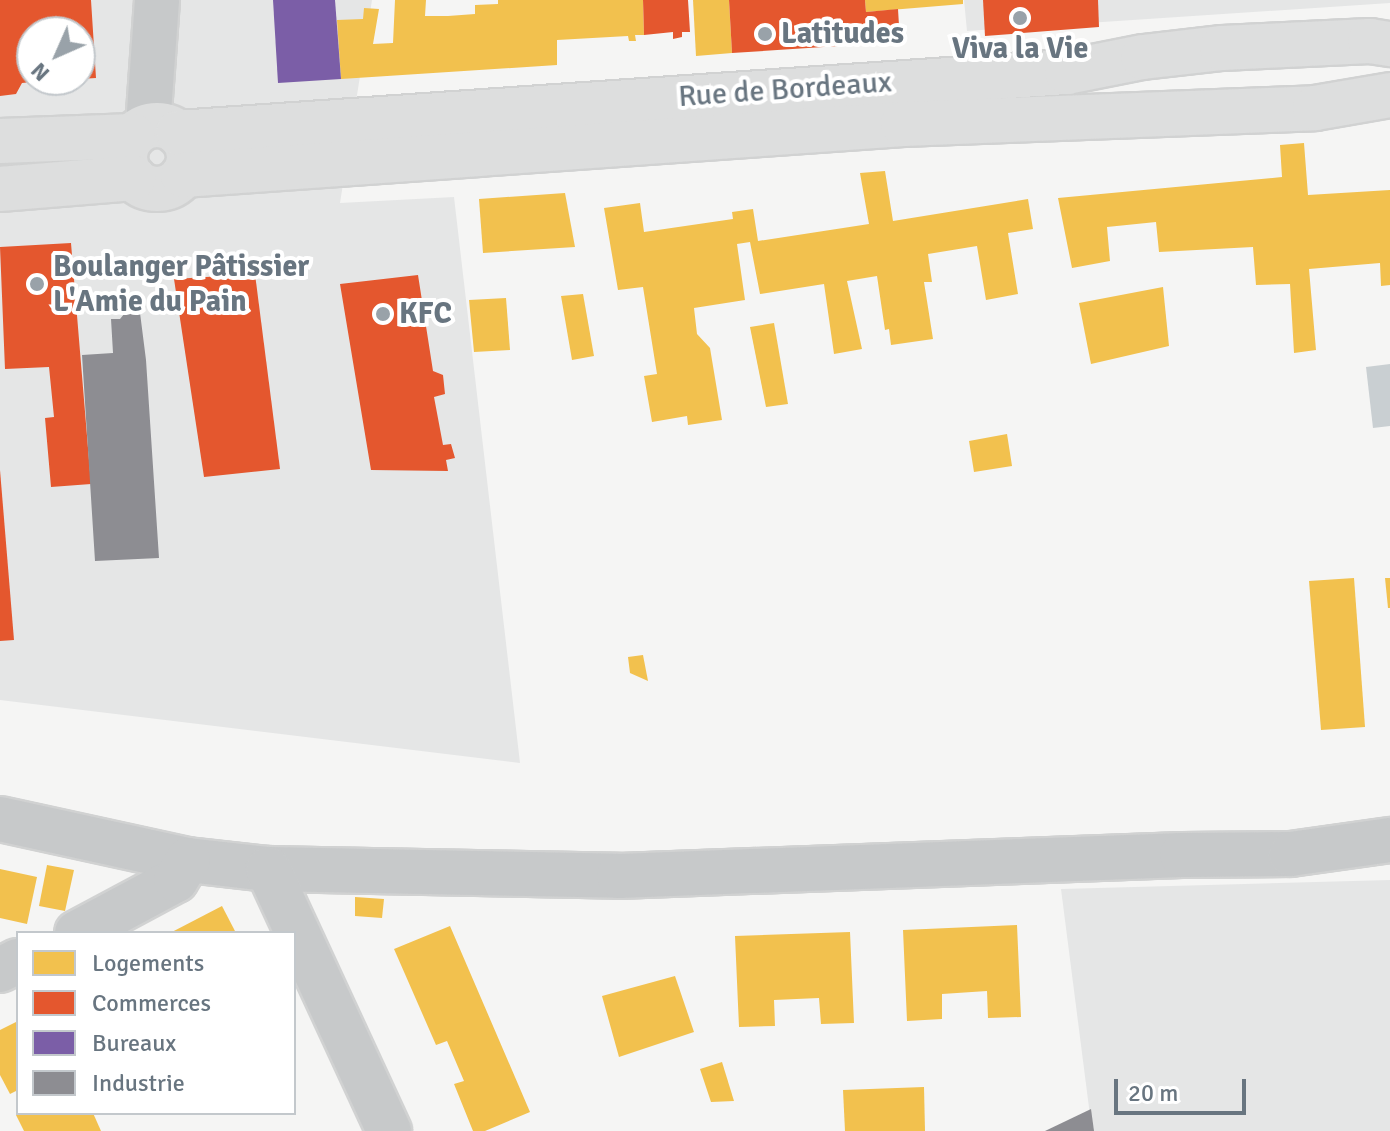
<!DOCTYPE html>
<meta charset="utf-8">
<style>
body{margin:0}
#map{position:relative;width:1390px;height:1131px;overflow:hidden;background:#f5f5f4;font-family:Signika,sans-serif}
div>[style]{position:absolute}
.built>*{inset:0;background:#e5e6e6}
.water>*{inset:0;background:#c9cfd2}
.homes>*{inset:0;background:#f2c14e}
.shops>*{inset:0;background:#e4572e}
.offices>*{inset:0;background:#7b5ea7}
.industry>*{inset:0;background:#8d8d92}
.roads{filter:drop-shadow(2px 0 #d1d2d2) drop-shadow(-2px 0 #d1d2d2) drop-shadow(0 2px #d1d2d2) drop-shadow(0 -2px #d1d2d2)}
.minor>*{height:44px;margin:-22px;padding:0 22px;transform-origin:22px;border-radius:22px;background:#c7c9ca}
.major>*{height:44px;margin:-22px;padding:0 22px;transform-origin:22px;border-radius:22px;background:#dddede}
.major>.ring{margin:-22px;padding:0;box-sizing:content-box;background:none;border:44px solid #dddede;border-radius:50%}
.dots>*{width:22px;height:22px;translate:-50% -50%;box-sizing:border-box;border:4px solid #fff;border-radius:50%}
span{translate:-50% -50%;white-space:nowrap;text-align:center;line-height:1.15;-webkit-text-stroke:8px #fff;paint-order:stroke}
.poi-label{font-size:30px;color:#687580;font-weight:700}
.left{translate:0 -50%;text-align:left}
.street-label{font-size:30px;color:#687580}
.legend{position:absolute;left:16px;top:931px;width:280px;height:184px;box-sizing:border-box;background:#fff;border:2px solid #c3c8cc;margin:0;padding:10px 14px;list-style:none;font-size:24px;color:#687580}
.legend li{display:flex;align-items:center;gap:16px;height:40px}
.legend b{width:40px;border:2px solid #c3c8cc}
.north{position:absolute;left:16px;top:16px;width:80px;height:80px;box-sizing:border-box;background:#fff;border:2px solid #c3c8cc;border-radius:50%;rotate:225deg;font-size:22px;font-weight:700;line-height:32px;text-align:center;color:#687580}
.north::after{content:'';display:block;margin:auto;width:28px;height:36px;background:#99a2a9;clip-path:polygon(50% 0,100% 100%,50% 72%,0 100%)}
.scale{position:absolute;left:1114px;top:1079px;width:132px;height:36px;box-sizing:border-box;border:4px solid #687580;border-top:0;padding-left:10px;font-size:24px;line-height:28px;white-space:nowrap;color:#687580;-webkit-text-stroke:6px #fff;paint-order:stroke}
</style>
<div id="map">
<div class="built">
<i style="clip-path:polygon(evenodd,0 0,372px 0,340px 203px,454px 197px,520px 763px,0 700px,0 0,32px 32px,80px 32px,80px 80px,32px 80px,32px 32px)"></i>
<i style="clip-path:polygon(964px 0,1390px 0,1390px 3px,967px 31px)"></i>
<i style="clip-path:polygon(1390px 880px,1390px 1131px,1092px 1131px,1061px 889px)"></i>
</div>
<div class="water">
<i style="clip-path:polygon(1390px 364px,1390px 426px,1373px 428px,1366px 367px)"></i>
</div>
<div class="homes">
<i style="clip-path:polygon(395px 0,426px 0,425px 16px,448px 16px,475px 14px,475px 5px,498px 4px,498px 0,643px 0,644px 35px,635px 35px,636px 41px,629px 41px,628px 36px,557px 40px,557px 65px,341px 79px,337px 20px,363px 19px,364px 8px,379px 9px,373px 44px,393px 43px)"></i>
<i style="clip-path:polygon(693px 0,729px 0,732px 53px,696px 56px)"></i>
<i style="clip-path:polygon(865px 0,963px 0,963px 4px,866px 12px)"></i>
<i style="clip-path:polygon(1304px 143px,1308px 195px,1390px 190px,1390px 285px,1381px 286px,1380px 263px,1309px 269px,1316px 350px,1294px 353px,1290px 284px,1256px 285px,1253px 247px,1159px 252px,1156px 222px,1107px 227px,1110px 261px,1072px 268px,1058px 198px,1282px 177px,1280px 145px)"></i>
<i style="clip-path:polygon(885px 171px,893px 221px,1028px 199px,1033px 229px,1008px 233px,1018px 294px,986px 300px,977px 246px,928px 254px,932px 282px,924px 282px,933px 339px,891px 345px,889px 329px,885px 330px,877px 276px,847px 281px,862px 349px,834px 354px,824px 284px,760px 294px,750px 242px,737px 244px,745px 300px,694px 308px,697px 334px,710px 348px,722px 420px,688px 425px,687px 416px,652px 422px,644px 376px,657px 374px,643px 287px,618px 290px,604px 208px,640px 203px,644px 232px,733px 219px,732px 212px,753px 209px,758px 241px,869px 224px,860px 173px)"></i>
<i style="clip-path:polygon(565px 193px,575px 247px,483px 253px,479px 199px)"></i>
<i style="clip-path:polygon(1163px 287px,1169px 346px,1091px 364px,1079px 303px)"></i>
<i style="clip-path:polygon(583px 294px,594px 356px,572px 360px,561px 296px)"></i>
<i style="clip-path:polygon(506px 298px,510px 350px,474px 352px,469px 300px)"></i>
<i style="clip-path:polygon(774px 323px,788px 404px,766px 407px,750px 327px)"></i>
<i style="clip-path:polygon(1007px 434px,1012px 466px,974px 472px,969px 441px)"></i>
<i style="clip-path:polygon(1354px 578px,1365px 727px,1321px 730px,1309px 581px)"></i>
<i style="clip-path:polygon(1385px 578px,1390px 578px,1390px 608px,1388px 608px)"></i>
<i style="clip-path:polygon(643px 655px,648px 681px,630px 673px,628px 657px)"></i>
<i style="clip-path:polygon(47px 865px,74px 870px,65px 911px,39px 906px)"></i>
<i style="clip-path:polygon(0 869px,37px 877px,27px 924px,0 918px)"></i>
<i style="clip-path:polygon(355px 897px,384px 899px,382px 918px,355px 916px)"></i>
<i style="clip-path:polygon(222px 906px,236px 933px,170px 933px)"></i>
<i style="clip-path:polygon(1017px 925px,1021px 1017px,988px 1018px,987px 991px,942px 994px,942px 1019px,907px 1021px,903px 930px)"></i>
<i style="clip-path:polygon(450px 926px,530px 1112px,485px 1131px,473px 1131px,454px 1084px,464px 1081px,447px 1041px,436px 1045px,394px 949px)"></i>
<i style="clip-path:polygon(850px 932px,854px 1023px,821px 1024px,819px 998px,774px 1000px,775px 1026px,739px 1027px,735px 936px)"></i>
<i style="clip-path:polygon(675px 976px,694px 1032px,619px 1057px,602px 996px)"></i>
<i style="clip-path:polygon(18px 1021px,18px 1090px,10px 1094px,0 1075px,0 1030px)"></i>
<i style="clip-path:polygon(722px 1062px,734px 1101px,711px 1102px,700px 1069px)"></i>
<i style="clip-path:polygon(924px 1087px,925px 1131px,845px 1131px,843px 1090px)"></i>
<i style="clip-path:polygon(19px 1113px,93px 1113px,101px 1131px,24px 1131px,16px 1115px)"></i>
</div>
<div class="shops">
<i style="clip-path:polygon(0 0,91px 0,96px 78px,80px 79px,80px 32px,32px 32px,32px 82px,22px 83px,16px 94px,0 96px)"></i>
<i style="clip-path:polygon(643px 0,688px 0,690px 32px,682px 32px,682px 37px,673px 39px,673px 32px,644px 35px)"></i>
<i style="clip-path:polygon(729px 0,865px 0,866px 12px,898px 9px,900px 42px,732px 53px)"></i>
<i style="clip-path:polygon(983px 0,1098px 0,1099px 27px,985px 36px)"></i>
<i style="clip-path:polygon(71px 243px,91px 484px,51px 487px,45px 418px,54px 417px,49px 367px,5px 369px,0 247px)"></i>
<i style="clip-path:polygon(255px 274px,280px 469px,204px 477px,174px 279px)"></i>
<i style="clip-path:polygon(418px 275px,433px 371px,443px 375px,445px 394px,434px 397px,443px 445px,451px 444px,455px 458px,446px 460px,448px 471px,371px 470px,340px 284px)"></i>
<i style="clip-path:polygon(0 470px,14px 640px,0 641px)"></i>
</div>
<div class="offices">
<i style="clip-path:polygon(273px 0,335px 0,341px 79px,278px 83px)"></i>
</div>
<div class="industry">
<i style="clip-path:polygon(138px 297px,146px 360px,159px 558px,95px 561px,82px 355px,113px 353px,111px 319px,120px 319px)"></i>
<i style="clip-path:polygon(1091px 1109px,1094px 1131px,1045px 1131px)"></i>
</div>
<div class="roads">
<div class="minor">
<i style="left:148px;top:126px;width:126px;rotate:-85.9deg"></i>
<i style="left:0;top:819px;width:192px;rotate:12.3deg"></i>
<i style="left:188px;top:860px;width:81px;rotate:6.4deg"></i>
<i style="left:268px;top:869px;width:351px;rotate:1.1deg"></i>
<i style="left:619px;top:876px;width:563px;rotate:-2.14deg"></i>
<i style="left:1182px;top:855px;width:109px;rotate:-0.5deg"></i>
<i style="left:1291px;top:854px;width:100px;rotate:-8deg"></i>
<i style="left:268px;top:869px;width:289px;rotate:65.2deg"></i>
<i style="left:77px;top:933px;width:112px;rotate:-28.2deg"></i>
<i style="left:176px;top:880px;width:23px;rotate:-59deg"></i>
<i style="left:0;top:970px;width:20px;rotate:-27deg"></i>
</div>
<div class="major">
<i class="ring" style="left:125px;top:125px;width:20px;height:20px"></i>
<i style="left:178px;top:133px;width:891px;rotate:-3.93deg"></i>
<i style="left:1067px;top:72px;width:77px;rotate:-11.2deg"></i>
<i style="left:1143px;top:57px;width:80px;rotate:-6.5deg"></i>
<i style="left:1222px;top:48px;width:148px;rotate:-2.7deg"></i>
<i style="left:1370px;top:41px;width:20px;rotate:9deg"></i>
<i style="left:0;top:141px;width:133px;rotate:-2.2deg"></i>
<i style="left:183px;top:175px;width:722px;rotate:-4.05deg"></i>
<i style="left:903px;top:124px;width:412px;rotate:-2.2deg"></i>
<i style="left:1315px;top:108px;width:76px;rotate:-9.8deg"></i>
<i style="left:0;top:189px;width:134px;rotate:-4.7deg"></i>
</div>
</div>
<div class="dots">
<i style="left:1020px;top:18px;background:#99a2a9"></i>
<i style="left:765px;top:34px;background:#99a2a9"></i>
<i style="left:37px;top:284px;background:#99a2a9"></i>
<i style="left:383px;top:314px;background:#99a2a9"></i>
</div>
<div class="poi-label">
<span class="left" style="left:781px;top:34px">Latitudes</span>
<span style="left:1020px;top:49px">Viva la Vie</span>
<span class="left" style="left:53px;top:284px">Boulanger Pâtissier<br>L'Amie du Pain</span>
<span class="left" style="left:399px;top:314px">KFC</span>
</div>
<div class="street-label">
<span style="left:785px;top:90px;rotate:-4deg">Rue de Bordeaux</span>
</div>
<ul class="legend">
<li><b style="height:22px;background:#f2c14e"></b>Logements</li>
<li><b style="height:22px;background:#e4572e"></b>Commerces</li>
<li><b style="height:22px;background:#7b5ea7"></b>Bureaux</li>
<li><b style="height:22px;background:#8d8d92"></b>Industrie</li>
</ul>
<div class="north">N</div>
<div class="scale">20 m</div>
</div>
